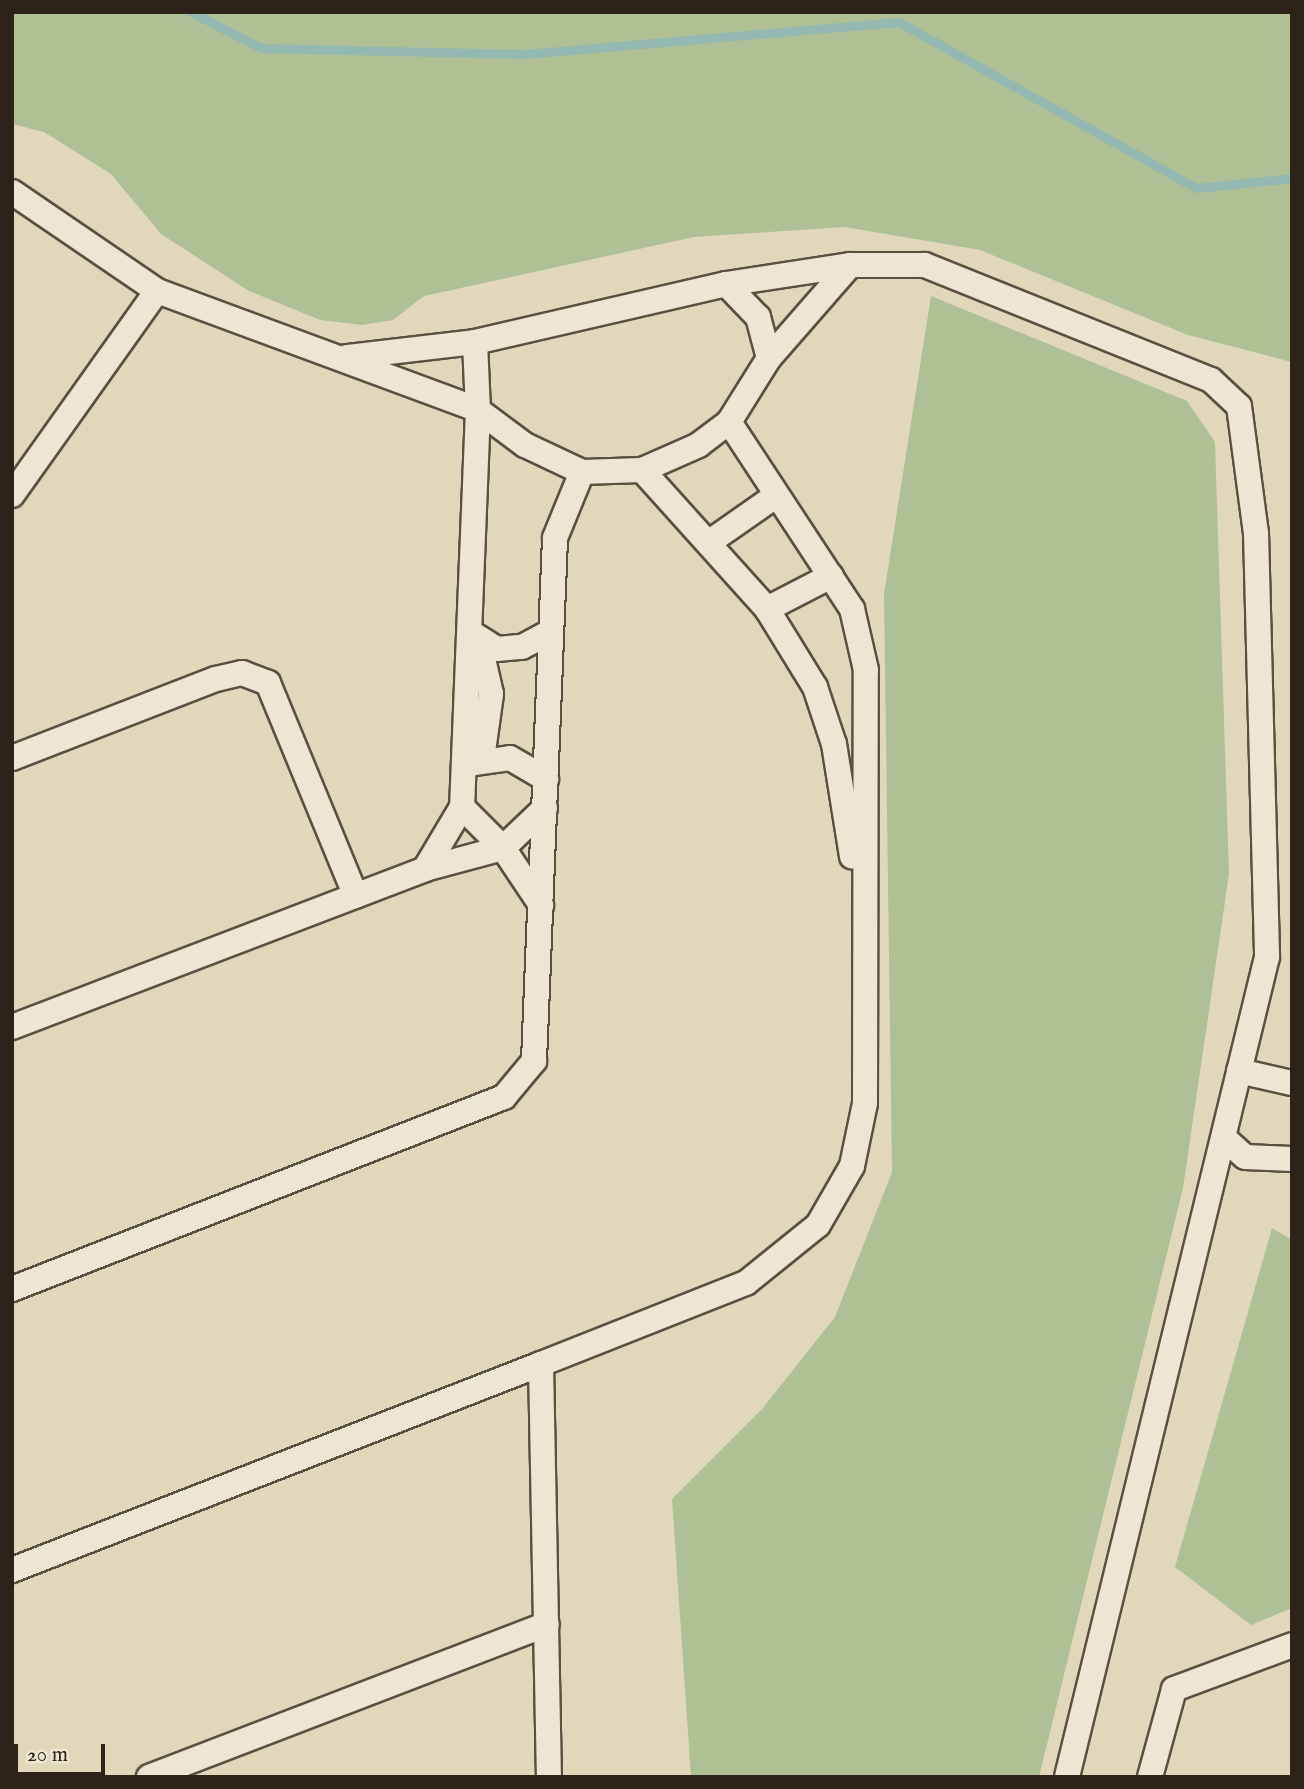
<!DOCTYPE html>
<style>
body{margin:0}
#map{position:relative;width:1304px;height:1789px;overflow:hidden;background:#e1d8bc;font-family:"IM FELL English",serif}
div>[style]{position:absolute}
.green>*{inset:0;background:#aec094}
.stream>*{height:9px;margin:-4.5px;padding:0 4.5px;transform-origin:4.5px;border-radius:4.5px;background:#94b9b2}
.roads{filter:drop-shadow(2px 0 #5a5042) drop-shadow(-2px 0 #5a5042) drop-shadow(0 2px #5a5042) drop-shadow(0 -2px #5a5042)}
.minor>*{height:24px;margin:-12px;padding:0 12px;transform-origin:12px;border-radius:12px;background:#ece6d3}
span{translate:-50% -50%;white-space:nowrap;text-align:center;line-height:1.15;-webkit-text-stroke:6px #ece6d3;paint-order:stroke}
.frame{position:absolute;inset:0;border:14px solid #2d2319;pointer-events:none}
.scale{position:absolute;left:14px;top:1744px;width:91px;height:32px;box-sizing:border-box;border:4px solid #2d2319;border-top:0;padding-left:9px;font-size:21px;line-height:24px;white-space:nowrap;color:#2d2319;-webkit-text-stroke:5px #ece6d3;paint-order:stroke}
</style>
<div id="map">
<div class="green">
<i style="clip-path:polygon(12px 12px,1292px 12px,1292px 362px,1188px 335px,980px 250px,845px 227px,694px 237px,424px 296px,393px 320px,362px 325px,320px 320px,249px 291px,161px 234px,111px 174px,44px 132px,12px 124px)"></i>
<i style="clip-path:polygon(931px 296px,1187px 401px,1215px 442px,1229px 874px,1183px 1188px,1039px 1777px,691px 1777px,672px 1499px,762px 1409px,835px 1317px,892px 1172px,884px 594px)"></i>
<i style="clip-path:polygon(1272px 1228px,1292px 1240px,1292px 1608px,1251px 1625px,1175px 1567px)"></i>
</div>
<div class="stream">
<i style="left:191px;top:12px;width:79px;rotate:27.2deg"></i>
<i style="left:261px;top:48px;width:264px;rotate:1.3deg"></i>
<i style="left:525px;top:54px;width:375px;rotate:-4.9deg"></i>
<i style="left:899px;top:22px;width:340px;rotate:29.2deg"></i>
<i style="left:1196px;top:188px;width:97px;rotate:-5.9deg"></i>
</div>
<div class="roads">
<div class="minor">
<i style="left:12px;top:192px;width:176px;rotate:34.3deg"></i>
<i style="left:157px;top:291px;width:342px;rotate:20.3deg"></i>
<i style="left:478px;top:410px;width:397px;rotate:92.3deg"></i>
<i style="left:462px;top:807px;width:72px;rotate:120.8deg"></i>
<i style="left:726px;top:284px;width:125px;rotate:-8.7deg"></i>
<i style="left:850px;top:265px;width:75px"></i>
<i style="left:925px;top:265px;width:308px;rotate:21.9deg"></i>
<i style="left:1211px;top:380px;width:38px;rotate:43deg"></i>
<i style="left:1239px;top:406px;width:128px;rotate:82.4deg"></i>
<i style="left:1256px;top:533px;width:424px;rotate:88.5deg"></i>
<i style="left:1267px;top:957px;width:844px;rotate:103.71deg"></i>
<i style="left:475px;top:342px;width:68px;rotate:87.5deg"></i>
<i style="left:478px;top:410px;width:59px;rotate:36.7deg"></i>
<i style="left:525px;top:445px;width:63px;rotate:25.3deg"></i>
<i style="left:582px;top:472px;width:60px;rotate:-1.9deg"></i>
<i style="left:642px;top:470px;width:187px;rotate:48deg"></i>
<i style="left:767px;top:609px;width:92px;rotate:58.4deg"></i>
<i style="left:815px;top:687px;width:60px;rotate:71.6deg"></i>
<i style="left:834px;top:744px;width:114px;rotate:80.9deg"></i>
<i style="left:347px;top:357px;width:129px;rotate:-6.7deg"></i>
<i style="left:475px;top:342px;width:258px;rotate:-13deg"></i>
<i style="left:726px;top:284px;width:46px;rotate:45.9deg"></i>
<i style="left:758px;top:317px;width:42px;rotate:75deg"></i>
<i style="left:769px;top:358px;width:75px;rotate:122deg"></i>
<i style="left:729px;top:422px;width:38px;rotate:143deg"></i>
<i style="left:699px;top:445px;width:62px;rotate:156.3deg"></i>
<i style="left:769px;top:358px;width:123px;rotate:-48.9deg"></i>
<i style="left:12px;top:495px;width:250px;rotate:-54.6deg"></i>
<i style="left:711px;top:541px;width:77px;rotate:-34.9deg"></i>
<i style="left:767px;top:609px;width:72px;rotate:-27.3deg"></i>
<i style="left:473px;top:634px;width:28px;rotate:32deg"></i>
<i style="left:497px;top:649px;width:25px;rotate:-5deg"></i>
<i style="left:522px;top:647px;width:30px;rotate:-28deg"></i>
<i style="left:479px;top:641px;width:54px;rotate:77.2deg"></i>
<i style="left:491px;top:694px;width:66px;rotate:97.9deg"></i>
<i style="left:12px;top:758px;width:219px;rotate:-21.2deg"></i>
<i style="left:216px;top:679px;width:27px;rotate:-13deg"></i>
<i style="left:242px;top:673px;width:28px;rotate:21deg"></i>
<i style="left:268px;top:683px;width:230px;rotate:67.6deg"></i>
<i style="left:469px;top:764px;width:41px;rotate:-8.3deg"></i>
<i style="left:510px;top:758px;width:42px;rotate:30.3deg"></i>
<i style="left:462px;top:807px;width:58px;rotate:45deg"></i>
<i style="left:503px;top:848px;width:69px;rotate:56.3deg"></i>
<i style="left:12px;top:1027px;width:442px;rotate:-20.9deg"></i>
<i style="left:425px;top:869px;width:81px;rotate:-15.1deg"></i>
<i style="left:503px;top:848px;width:58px;rotate:-43.6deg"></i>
<i style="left:1239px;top:1071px;width:54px;rotate:12.8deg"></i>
<i style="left:1224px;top:1138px;width:28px;rotate:42deg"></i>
<i style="left:1245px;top:1157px;width:47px;rotate:2.4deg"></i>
<i style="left:12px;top:1289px;width:528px;rotate:-21.32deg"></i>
<i style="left:504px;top:1097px;width:47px;rotate:-50.2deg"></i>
<i style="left:534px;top:1061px;width:523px;rotate:-87.7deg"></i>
<i style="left:555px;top:538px;width:71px;rotate:-67.8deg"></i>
<i style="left:541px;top:1364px;width:220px;rotate:-21.6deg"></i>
<i style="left:746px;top:1283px;width:92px;rotate:-38.9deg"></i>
<i style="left:818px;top:1225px;width:68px;rotate:-60deg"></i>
<i style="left:852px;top:1166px;width:64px;rotate:-78.3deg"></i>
<i style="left:865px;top:1103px;width:433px;rotate:-89.9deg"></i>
<i style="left:866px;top:670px;width:63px;rotate:-102.9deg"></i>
<i style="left:852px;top:609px;width:224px;rotate:-123.3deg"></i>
<i style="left:12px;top:1570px;width:568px;rotate:-21.28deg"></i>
<i style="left:541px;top:1364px;width:413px;rotate:88.9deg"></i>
<i style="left:149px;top:1777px;width:426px;rotate:-21deg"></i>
<i style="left:1150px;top:1777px;width:91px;rotate:-74.7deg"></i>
<i style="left:1174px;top:1689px;width:126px;rotate:-20.4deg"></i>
</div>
</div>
<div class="frame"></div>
<div class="scale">20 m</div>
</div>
